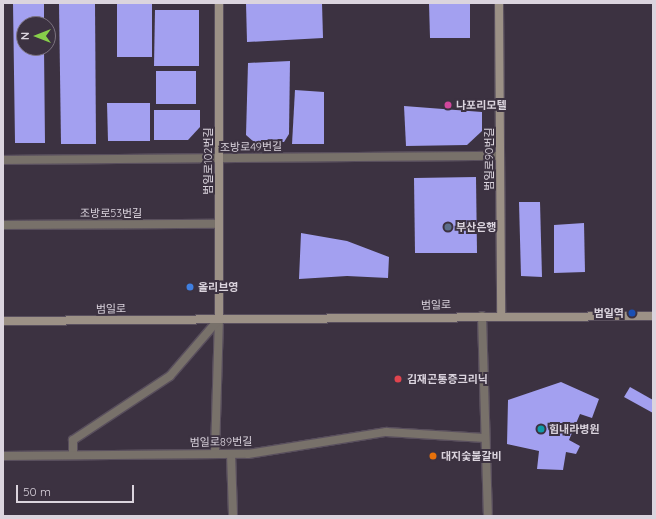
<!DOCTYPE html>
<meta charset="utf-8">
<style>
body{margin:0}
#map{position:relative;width:656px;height:519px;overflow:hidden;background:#3c3241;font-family:Quicksand,"Noto Sans KR",sans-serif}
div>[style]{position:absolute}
.building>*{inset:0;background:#a3a0f0}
.roads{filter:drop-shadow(1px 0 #594f5d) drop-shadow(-1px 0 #594f5d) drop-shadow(0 1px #594f5d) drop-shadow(0 -1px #594f5d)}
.street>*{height:8px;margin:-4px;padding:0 4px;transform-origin:4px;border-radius:4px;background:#78716a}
.secondary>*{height:8px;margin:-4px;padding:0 4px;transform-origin:4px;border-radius:4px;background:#9c9186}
.dots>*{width:11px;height:11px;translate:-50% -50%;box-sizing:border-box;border:2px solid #3c3241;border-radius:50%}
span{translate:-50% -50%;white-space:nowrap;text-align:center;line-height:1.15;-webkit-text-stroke:4px #3c3241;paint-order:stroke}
.poi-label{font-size:11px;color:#dbd4de;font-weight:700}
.left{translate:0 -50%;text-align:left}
.right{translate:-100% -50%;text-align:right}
.street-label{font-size:11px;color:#dbd4de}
.frame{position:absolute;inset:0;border:4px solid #dbd4de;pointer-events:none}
.north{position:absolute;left:16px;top:16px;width:40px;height:40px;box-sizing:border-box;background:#3c3241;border:1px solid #7c7380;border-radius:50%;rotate:270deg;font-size:11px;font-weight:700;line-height:16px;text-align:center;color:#dbd4de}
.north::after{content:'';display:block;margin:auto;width:14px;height:18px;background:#87cf4a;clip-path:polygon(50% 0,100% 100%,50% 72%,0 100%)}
.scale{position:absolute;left:16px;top:485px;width:118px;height:18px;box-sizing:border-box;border:2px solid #dbd4de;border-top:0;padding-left:5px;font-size:12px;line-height:14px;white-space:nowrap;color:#dbd4de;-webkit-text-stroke:3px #3c3241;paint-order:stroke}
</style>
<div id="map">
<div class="building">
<i style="clip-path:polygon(13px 3px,44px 3px,44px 24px,24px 24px,24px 48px,44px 48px,45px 143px,15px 143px)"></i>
<i style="clip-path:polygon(59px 3px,95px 3px,96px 144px,61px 144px)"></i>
<i style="clip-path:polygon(117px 3px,152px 3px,152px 57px,117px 57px)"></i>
<i style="clip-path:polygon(246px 3px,322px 3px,323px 38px,247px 42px)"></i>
<i style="clip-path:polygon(429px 3px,470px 3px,470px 38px,430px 38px)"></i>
<i style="clip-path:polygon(155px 10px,199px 10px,199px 66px,154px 66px)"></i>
<i style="clip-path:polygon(290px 61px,289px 134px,284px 142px,254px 142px,246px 135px,248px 63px)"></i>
<i style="clip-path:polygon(156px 71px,196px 71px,196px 104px,156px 104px)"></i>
<i style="clip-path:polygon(295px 90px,324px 92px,324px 144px,292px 144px)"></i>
<i style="clip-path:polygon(107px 103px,150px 103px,150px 141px,108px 141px)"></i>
<i style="clip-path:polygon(404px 106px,482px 112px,482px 131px,467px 145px,406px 146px)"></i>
<i style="clip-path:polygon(154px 110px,200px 110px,200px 127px,188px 140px,154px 140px)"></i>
<i style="clip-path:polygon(476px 177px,477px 253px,415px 253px,414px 178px)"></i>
<i style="clip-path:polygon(519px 202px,540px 202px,542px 277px,521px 276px)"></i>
<i style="clip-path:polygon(584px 223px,585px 272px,554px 273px,554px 225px)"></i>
<i style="clip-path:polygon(301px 233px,347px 241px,389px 257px,388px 278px,347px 276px,299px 279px)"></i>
<i style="clip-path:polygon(561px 382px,599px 399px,592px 418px,580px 414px,569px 440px,580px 446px,576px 454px,566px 452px,563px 470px,537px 469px,539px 451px,507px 444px,508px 400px)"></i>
<i style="clip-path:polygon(630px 387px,653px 400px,653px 413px,624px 397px)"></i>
</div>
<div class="roads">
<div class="street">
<i style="left:3px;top:160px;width:497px;rotate:-0.5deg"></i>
<i style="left:3px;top:225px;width:216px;rotate:-0.3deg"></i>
<i style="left:482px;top:316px;width:197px;rotate:88.3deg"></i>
<i style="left:215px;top:453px;width:134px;rotate:-88.3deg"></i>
<i style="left:231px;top:454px;width:60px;rotate:88.1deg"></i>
<i style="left:73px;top:455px;width:15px;rotate:-90deg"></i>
<i style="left:73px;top:440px;width:116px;rotate:-33.4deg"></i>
<i style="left:170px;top:376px;width:75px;rotate:-49.3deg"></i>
<i style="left:3px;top:456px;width:245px;rotate:-0.5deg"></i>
<i style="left:248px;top:454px;width:140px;rotate:-9.1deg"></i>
<i style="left:386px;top:432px;width:99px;rotate:3.5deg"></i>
</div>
<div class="secondary">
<i style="left:499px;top:3px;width:313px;rotate:89.6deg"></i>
<i style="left:219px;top:319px;width:316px;rotate:-90deg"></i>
<i style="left:3px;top:321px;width:650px;rotate:-0.44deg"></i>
</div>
</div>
<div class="dots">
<i style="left:448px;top:105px;background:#d1479c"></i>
<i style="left:448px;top:227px;background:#5c6f8a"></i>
<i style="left:190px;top:287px;background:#3f7fe0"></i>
<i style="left:632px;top:313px;background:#1a4fb4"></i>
<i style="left:398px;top:379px;background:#e0444e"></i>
<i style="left:541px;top:429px;background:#0f9aa8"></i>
<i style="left:433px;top:456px;background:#e8710a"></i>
</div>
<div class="poi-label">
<span class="left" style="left:456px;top:105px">나포리모텔</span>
<span class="left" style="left:456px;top:227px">부산은행</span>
<span class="left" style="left:198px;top:287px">올리브영</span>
<span class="right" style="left:624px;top:313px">범일역</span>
<span class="left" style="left:407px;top:379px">김재곤통증크리닉</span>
<span class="left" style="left:549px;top:429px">힘내라병원</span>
<span class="left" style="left:441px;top:456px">대지숯불갈비</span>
</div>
<div class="street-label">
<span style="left:251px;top:147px;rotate:-1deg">조방로49번길</span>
<span style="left:489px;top:159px;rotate:-90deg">범일로90번길</span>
<span style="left:208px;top:161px;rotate:-90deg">범일로102번길</span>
<span style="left:111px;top:213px">조방로53번길</span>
<span style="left:436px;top:305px;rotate:-1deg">범일로</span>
<span style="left:111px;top:309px;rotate:-1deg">범일로</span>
<span style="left:221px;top:442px;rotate:-1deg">범일로89번길</span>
</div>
<div class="frame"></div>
<div class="north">N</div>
<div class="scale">50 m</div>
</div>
